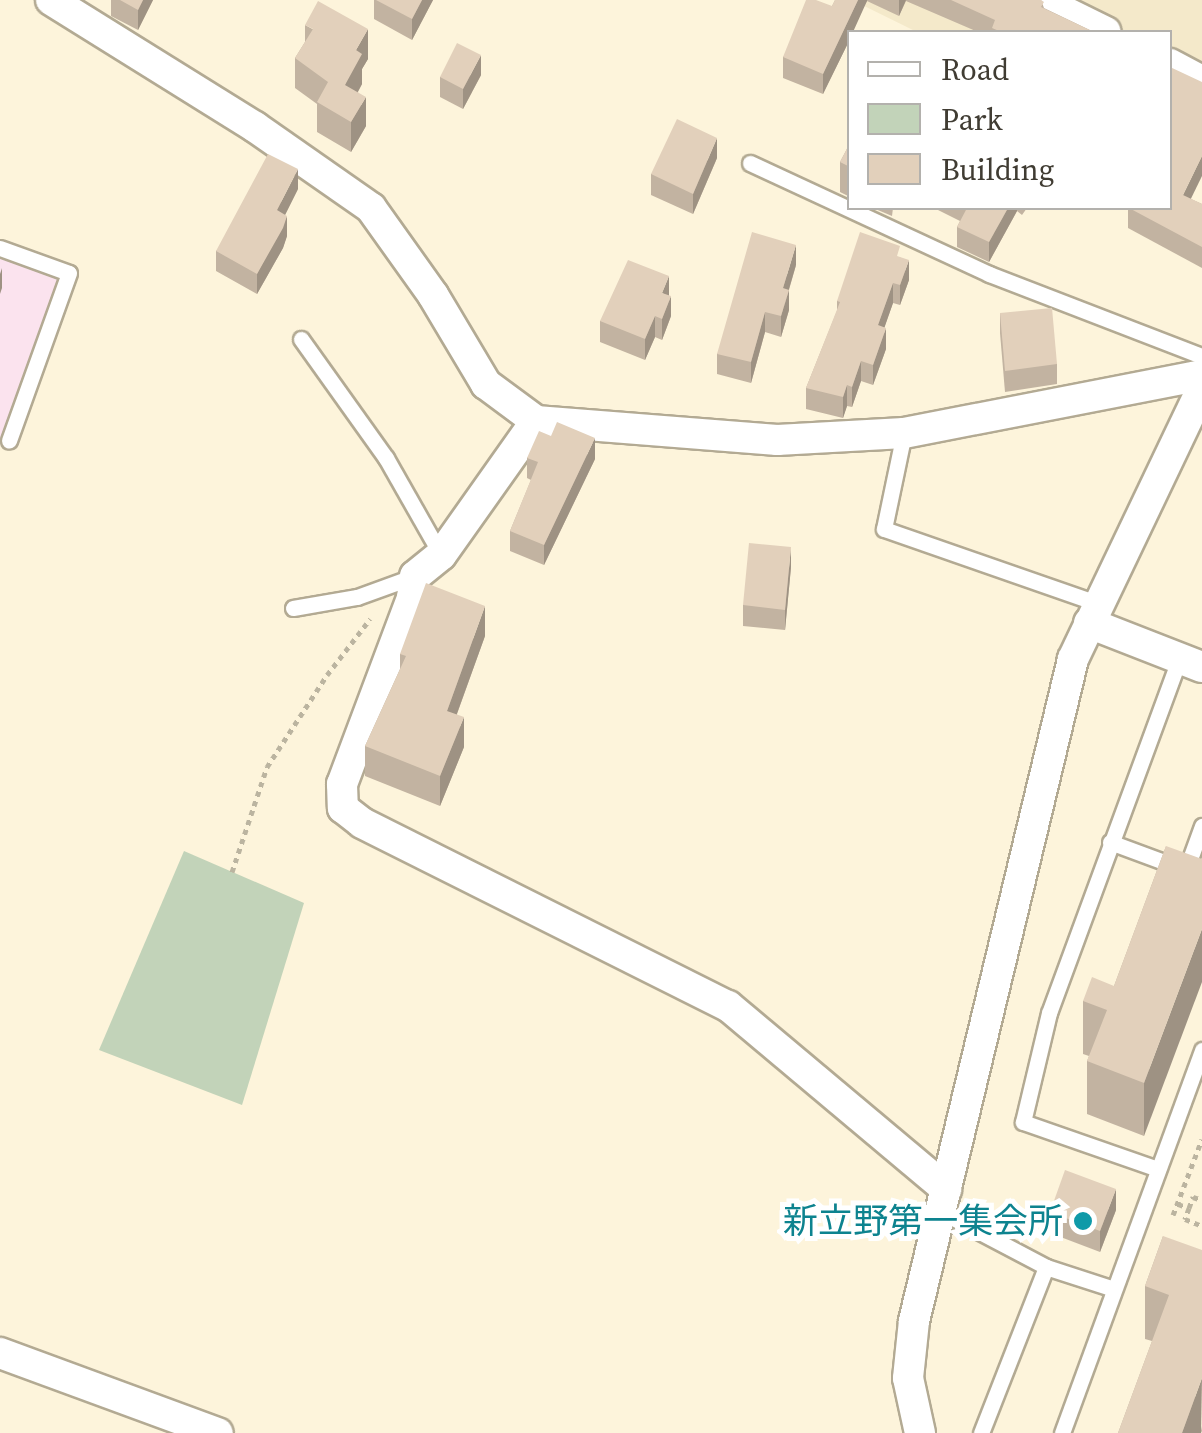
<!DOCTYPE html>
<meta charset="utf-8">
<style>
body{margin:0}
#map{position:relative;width:1202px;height:1433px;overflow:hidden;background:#fdf4db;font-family:"Source Serif 4","Noto Sans JP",serif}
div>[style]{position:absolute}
.built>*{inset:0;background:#f4e9ca}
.education>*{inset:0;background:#fbe3ee}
.green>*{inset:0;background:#c2d3b9}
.path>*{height:5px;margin-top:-2.5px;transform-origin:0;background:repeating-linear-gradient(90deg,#bbb4a0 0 5px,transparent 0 10px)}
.roads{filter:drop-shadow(2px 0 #b3aa93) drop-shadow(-2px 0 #b3aa93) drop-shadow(0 2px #b3aa93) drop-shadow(0 -2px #b3aa93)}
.lane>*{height:15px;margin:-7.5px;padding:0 7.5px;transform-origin:7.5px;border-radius:7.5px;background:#fff}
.street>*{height:30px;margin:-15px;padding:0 15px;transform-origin:15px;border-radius:15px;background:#fff}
.wall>*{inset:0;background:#c2b3a1}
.shaded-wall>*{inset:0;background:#9e9283}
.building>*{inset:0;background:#e2d0bb}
.dots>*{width:28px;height:28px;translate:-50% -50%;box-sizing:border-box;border:5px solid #fff;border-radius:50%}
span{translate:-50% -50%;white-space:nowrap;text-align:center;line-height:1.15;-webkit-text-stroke:10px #fff;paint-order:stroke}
.culture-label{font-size:35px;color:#0d838f}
.right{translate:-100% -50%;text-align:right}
.legend{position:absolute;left:847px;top:30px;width:325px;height:180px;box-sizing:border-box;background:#fff;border:2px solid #b3b1ad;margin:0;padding:12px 18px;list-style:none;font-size:30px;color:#403c33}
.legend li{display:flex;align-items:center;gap:20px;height:50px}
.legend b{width:50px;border:2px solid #b3b1ad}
</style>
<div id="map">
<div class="built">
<i style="clip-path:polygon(852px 0,1202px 0,1202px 174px,1170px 158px,1170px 32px,917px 32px)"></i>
</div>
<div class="education">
<i style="clip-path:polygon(0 258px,58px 278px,0 441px)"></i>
</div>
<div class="green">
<i style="clip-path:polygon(184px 851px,304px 903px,242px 1105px,99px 1050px)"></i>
</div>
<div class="path">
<i style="left:232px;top:872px;width:111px;rotate:-71.6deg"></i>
<i style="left:267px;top:767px;width:110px;rotate:-56.9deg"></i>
<i style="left:327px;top:675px;width:71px;rotate:-52.5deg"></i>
<i style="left:1178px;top:1204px;width:12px;rotate:20deg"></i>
<i style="left:1189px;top:1208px;width:12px;rotate:-70deg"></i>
<i style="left:1193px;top:1197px;width:9px;rotate:18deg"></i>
<i style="left:1189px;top:1208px;width:12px;rotate:110deg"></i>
<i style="left:1185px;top:1219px;width:18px;rotate:22deg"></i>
<i style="left:1173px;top:1215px;width:81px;rotate:-69.1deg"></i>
</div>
<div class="roads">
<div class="lane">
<i style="left:750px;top:163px;width:264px;rotate:24.9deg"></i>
<i style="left:989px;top:274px;width:228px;rotate:21.1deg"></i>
<i style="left:0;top:248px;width:73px;rotate:19.9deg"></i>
<i style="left:69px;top:273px;width:178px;rotate:109.7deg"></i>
<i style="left:301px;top:339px;width:146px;rotate:54.5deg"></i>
<i style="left:386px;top:458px;width:112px;rotate:60.4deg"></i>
<i style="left:904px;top:433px;width:98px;rotate:101.8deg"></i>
<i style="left:884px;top:529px;width:228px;rotate:19.2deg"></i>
<i style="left:293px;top:608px;width:65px;rotate:-9.8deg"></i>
<i style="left:357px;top:597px;width:62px;rotate:-19.9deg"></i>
<i style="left:1110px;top:842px;width:98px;rotate:20.3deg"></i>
<i style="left:1186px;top:870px;width:47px;rotate:-70deg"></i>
<i style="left:1158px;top:1169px;width:143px;rotate:-160.8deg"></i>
<i style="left:1023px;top:1122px;width:112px;rotate:-76.6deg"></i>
<i style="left:1049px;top:1013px;width:377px;rotate:-69.8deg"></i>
<i style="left:940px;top:1211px;width:120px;rotate:27.8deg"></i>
<i style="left:1046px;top:1267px;width:71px;rotate:17.9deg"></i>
<i style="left:981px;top:1433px;width:178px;rotate:-68.6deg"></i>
<i style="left:1062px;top:1433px;width:408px;rotate:-69.9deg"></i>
</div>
<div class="street">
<i style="left:51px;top:0;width:240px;rotate:31.9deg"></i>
<i style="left:255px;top:127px;width:141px;rotate:34.9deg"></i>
<i style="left:371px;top:208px;width:107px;rotate:54.5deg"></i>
<i style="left:433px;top:295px;width:104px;rotate:59.2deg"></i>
<i style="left:486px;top:384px;width:62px;rotate:36.5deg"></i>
<i style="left:536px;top:421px;width:242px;rotate:4.5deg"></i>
<i style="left:777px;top:440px;width:127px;rotate:-3.2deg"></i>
<i style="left:904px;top:433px;width:304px;rotate:-11deg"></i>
<i style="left:1041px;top:0;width:72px;rotate:26.2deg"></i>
<i style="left:1170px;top:64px;width:36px;rotate:28deg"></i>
<i style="left:536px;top:421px;width:164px;rotate:125.3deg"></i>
<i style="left:441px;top:555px;width:33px;rotate:141deg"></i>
<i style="left:415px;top:576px;width:22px;rotate:98deg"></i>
<i style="left:412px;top:598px;width:199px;rotate:110.6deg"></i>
<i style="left:342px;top:784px;width:24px;rotate:88deg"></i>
<i style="left:343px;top:808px;width:24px;rotate:38deg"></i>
<i style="left:362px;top:823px;width:409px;rotate:26.6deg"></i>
<i style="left:728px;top:1006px;width:285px;rotate:40deg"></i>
<i style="left:1089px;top:623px;width:121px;rotate:21.3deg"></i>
<i style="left:0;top:1353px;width:232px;rotate:20.2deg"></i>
<i style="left:920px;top:1433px;width:56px;rotate:-102.3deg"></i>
<i style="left:908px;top:1378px;width:57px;rotate:-84deg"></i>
<i style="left:914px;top:1321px;width:681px;rotate:-76.49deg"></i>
<i style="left:1073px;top:659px;width:300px;rotate:-64.5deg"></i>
</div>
</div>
<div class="wall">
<i style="clip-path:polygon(111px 0,153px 0,138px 30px,111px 16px)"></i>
<i style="clip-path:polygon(374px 0,433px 0,412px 40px,374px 19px)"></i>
<i style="clip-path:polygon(835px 0,1041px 0,1044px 8px,1094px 32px,978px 32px,906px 1px,899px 16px,867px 1px,850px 32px,850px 39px,823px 94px,783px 78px,783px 57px,832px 6px)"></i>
<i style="clip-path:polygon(305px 25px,368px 59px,362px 69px,362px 84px,358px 92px,366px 126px,351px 152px,317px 132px,317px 104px,295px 88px,295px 58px,305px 42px)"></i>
<i style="clip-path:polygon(481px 75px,463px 109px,440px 97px,440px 77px)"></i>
<i style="clip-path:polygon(850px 143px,850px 197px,840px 192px,840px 162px)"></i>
<i style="clip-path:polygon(717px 158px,693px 214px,651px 195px,651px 174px)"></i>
<i style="clip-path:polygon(298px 189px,285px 215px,287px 236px,283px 248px,257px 294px,216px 271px,216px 251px)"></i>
<i style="clip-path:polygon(1191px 199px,1202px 204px,1202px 268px,1128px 228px,1128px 208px)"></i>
<i style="clip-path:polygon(873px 208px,893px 208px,892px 216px)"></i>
<i style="clip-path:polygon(938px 208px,1027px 208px,1022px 215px,1017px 211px,989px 262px,957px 247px,957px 227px,960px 221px,938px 210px)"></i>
<i style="clip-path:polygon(900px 257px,909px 280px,900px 305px,893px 303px,884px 328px,886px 349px,873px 385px,861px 381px,852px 407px,847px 406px,843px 418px,806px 409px,806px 388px,837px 311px,837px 301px)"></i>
<i style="clip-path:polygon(796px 265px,789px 290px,789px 310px,781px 337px,765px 332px,751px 383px,717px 374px,717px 354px)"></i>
<i style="clip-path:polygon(669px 295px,671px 316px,662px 340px,655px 337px,645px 360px,600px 342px,600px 321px)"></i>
<i style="clip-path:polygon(1000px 313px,1057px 364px,1057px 384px,1005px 392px,1000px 333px)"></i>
<i style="clip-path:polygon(551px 436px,595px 459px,544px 565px,510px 551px,510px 531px,531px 480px,527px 478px,527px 458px)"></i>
<i style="clip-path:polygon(791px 567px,785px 630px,743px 626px,743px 605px)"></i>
<i style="clip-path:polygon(485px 636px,457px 714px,464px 747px,440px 806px,365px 776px,365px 746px,400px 669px,400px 654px)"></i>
<i style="clip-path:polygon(1166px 846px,1144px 1136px,1087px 1114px,1087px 1061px,1089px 1056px,1083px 1054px,1083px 1001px,1114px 986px)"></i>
<i style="clip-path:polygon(1116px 1210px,1100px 1252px,1050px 1233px,1050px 1212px)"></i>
<i style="clip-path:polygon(1163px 1236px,1202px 1431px,1201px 1433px,1118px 1433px,1152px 1341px,1145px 1339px,1145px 1286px)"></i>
</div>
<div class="shaded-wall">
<i style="clip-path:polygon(143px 0,153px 0,138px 30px,138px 10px)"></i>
<i style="clip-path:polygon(422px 0,433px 0,412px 40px,412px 19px)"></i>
<i style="clip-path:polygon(858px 0,867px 0,867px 1px,853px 32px,850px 32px,850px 39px,823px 94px,823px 74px)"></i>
<i style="clip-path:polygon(899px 0,906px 0,899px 16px)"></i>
<i style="clip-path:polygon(368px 29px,368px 59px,362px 69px,362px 84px,345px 115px,345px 85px,356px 50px)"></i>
<i style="clip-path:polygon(481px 55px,481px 75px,463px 109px,463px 89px)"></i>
<i style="clip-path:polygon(366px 97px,366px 126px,351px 152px,351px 122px)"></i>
<i style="clip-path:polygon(717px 138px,717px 158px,693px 214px,693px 194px)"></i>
<i style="clip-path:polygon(1202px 156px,1202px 176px,1183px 215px,1183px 195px)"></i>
<i style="clip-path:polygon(298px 169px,298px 189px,277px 231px,277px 210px)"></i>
<i style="clip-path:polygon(1008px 208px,1017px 208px,1017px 211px,989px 262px,989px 242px)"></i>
<i style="clip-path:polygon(287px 216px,287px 236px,283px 248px,257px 294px,257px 274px)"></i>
<i style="clip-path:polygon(796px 245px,796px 265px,783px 309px,783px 288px)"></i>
<i style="clip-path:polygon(909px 260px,909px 280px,900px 305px,900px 285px)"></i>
<i style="clip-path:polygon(2px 268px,2px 288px,0 294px,0 274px)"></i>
<i style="clip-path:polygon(669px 276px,669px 297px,662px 293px)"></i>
<i style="clip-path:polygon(893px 283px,893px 303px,878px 346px,878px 325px)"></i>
<i style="clip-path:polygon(789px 290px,789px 310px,781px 337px,781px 316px)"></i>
<i style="clip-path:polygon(671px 296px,671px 316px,662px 340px,662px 319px)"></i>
<i style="clip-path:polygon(765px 312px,765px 332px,751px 383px,751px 362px)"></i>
<i style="clip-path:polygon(655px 316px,655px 337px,645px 360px,645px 339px)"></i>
<i style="clip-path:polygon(886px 328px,886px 349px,873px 385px,873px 365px)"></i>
<i style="clip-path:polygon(861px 361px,861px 381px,852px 407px,852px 387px)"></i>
<i style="clip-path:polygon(847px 385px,847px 406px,843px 418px,843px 397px)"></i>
<i style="clip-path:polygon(595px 438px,595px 459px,544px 565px,544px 545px)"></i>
<i style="clip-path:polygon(791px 547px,791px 567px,785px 630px,785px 610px)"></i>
<i style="clip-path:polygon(485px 606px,485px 636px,447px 741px,447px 711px)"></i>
<i style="clip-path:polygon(464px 717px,464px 747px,440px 806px,440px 776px)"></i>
<i style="clip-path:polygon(1202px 929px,1202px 982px,1144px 1136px,1144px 1083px)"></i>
<i style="clip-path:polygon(1116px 1189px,1116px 1210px,1100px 1252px,1100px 1231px)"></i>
<i style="clip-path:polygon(1202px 1378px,1201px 1433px,1182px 1433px)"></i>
</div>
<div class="building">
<i style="clip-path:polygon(120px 0,143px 0,138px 10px)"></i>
<i style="clip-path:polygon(376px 0,422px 0,412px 19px)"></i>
<i style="clip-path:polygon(806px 0,816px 0,832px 6px,835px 0,858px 0,823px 74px,783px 57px)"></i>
<i style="clip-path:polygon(951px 0,1041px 0,1044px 2px,1041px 7px,1094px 32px,998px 32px,999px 31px,992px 28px,995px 20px)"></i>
<i style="clip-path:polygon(318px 1px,368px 29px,356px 50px,362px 54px,345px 85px,366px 97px,351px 122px,317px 102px,328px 82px,295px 58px,313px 29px,305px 25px)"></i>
<i style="clip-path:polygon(457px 43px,481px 55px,463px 89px,440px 77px)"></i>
<i style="clip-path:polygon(1170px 67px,1202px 82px,1202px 156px,1183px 195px,1202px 204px,1202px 247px,1129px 208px,1170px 208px)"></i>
<i style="clip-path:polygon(677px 119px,717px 138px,693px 194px,651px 174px)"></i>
<i style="clip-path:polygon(850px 143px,850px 167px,840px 162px)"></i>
<i style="clip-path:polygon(268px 154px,298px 169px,277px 210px,287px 216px,283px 228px,257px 274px,216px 251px)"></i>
<i style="clip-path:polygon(967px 208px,1008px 208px,989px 242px,957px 227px)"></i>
<i style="clip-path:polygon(752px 232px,796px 245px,783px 288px,789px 290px,781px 316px,765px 312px,751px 362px,717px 354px)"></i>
<i style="clip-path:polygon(860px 232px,900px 246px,897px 256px,909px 260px,900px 285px,893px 283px,878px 325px,886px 328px,873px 365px,861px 361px,852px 387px,847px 385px,843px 397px,806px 388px,840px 302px,837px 301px)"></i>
<i style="clip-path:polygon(628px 260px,669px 276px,662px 293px,671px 296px,662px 319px,655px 316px,645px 339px,600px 321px)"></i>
<i style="clip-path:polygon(1052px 308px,1057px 364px,1005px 371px,1000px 313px)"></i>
<i style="clip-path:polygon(557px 422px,595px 438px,544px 545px,510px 531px,538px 462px,527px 458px,539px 431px,551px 436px)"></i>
<i style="clip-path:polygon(749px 543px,791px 547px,785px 610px,743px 605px)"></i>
<i style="clip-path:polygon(426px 583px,485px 606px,447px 711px,464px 717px,440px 776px,365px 746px,406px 656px,400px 654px)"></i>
<i style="clip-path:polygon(1166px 846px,1202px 859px,1202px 929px,1144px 1083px,1087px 1061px,1107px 1010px,1083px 1001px,1092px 977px,1114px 986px)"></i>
<i style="clip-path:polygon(1065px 1170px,1116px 1189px,1100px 1231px,1050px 1212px)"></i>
<i style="clip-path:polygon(1163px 1236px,1202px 1250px,1202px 1378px,1182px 1433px,1118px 1433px,1169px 1295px,1145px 1286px)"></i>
</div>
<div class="dots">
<i style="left:1083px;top:1221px;background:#0f9aa8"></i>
</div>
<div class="culture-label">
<span class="right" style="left:1063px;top:1221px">新立野第一集会所</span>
</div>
<ul class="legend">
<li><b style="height:12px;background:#fff"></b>Road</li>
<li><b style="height:28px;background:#c2d3b9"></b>Park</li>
<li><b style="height:28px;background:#e2d0bb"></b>Building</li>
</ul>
</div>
